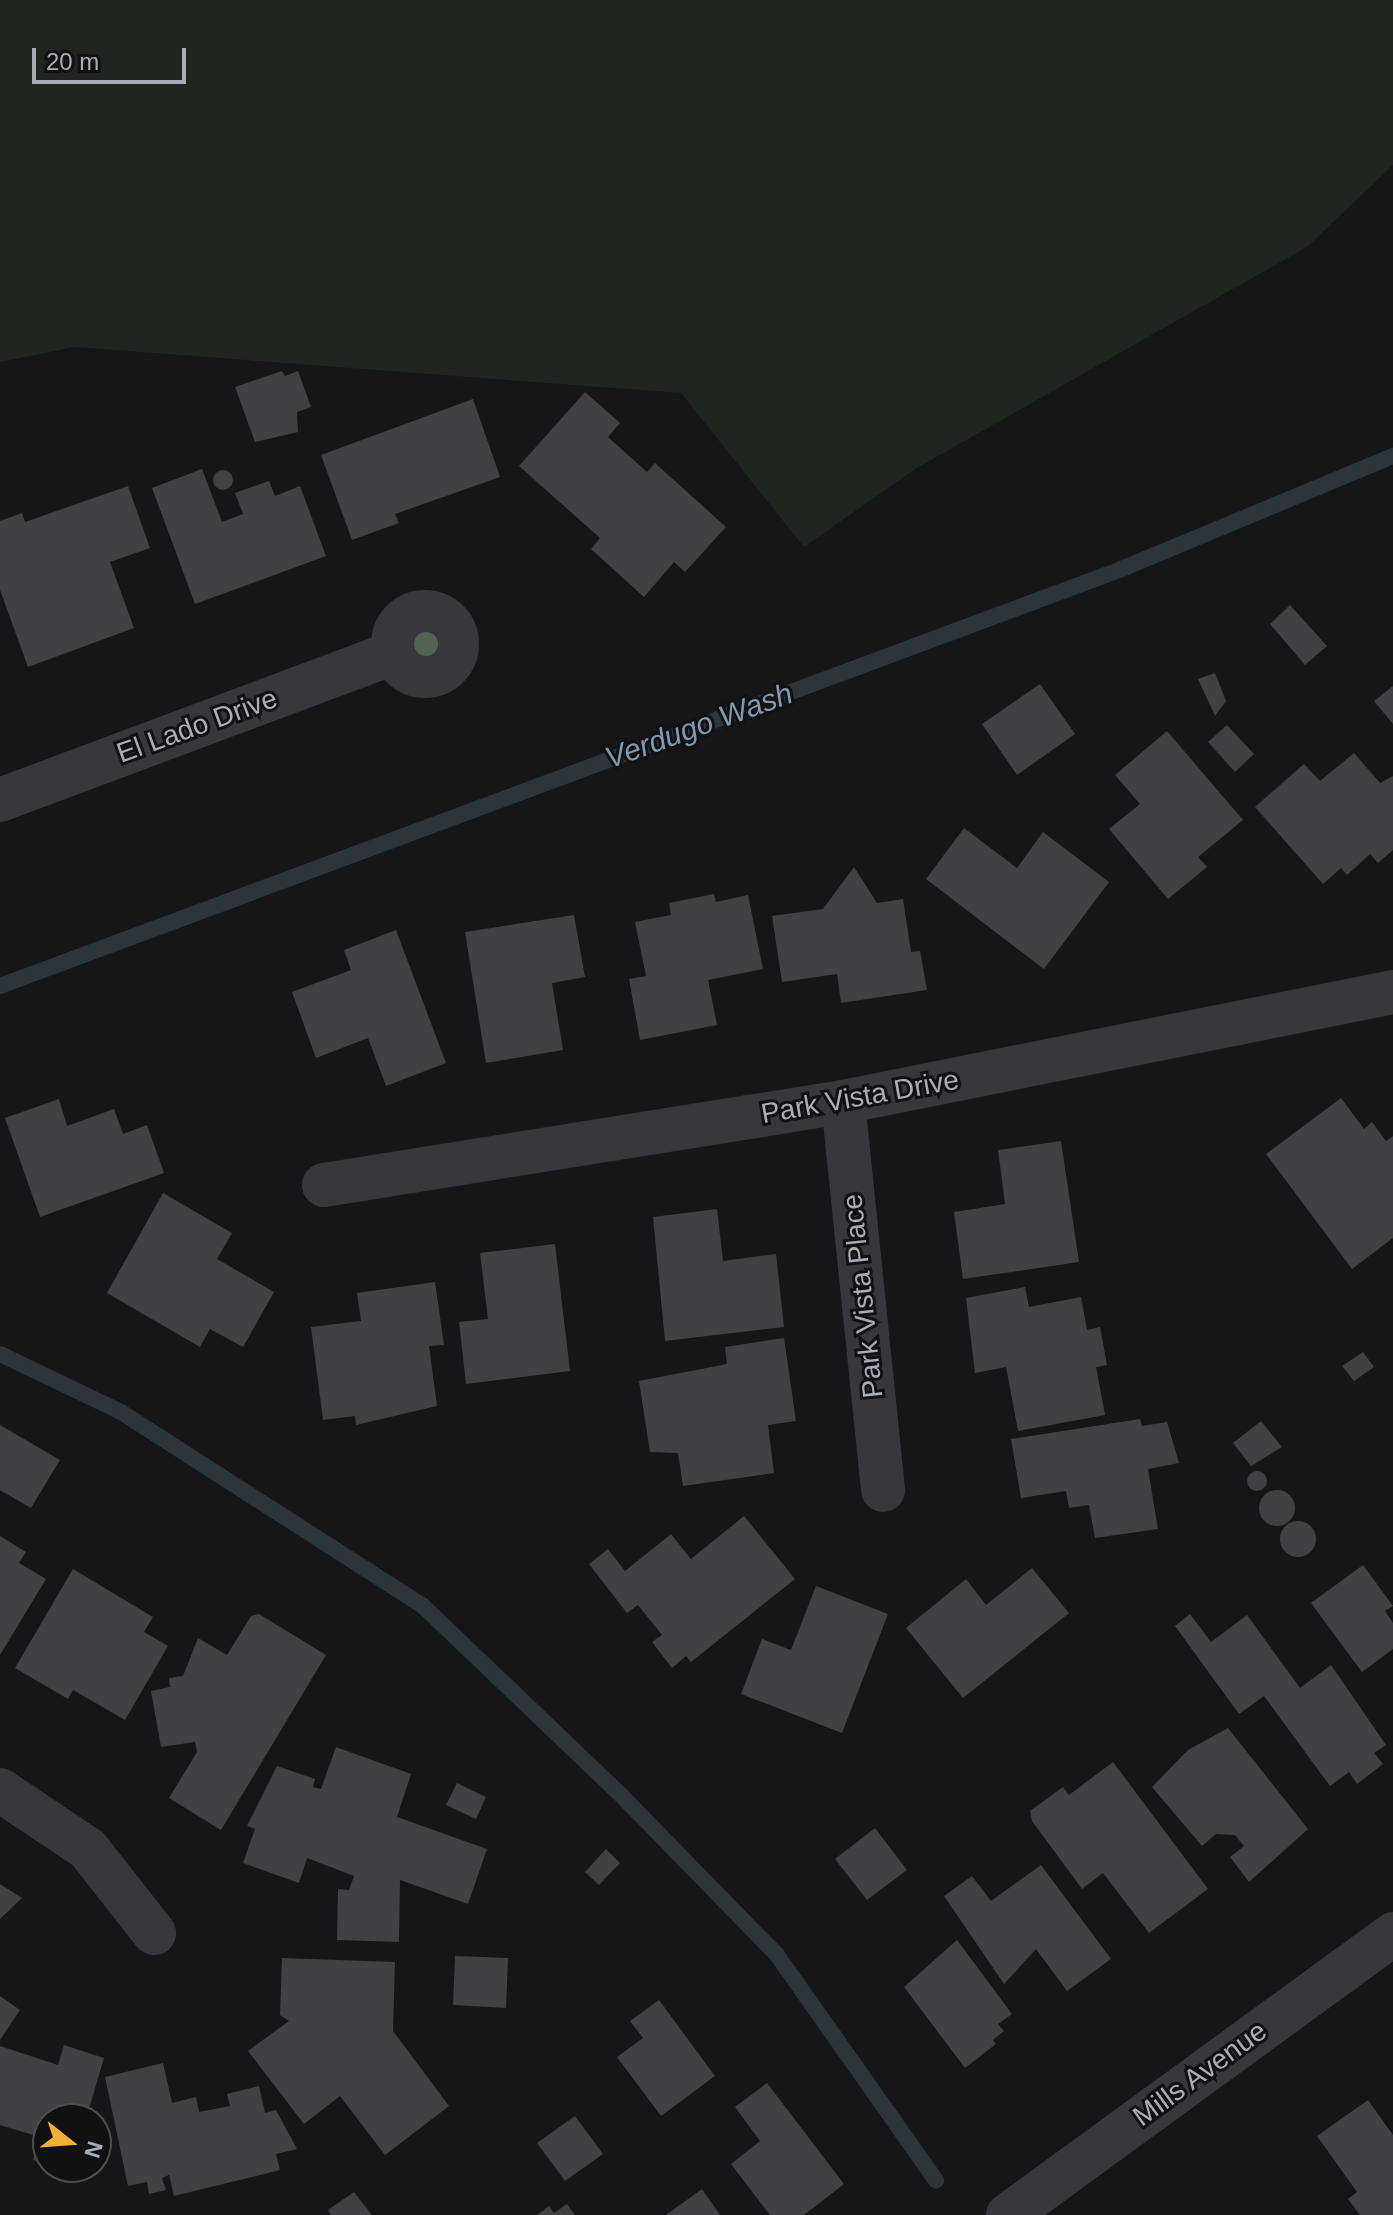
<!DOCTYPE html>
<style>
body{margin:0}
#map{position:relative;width:1393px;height:2215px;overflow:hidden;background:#161618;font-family:Helvetica,sans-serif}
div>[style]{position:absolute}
.green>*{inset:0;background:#1e261f}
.stream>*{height:16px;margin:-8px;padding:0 8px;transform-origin:8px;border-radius:8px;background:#2c353c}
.building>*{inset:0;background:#404145}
.round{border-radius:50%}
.minor>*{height:44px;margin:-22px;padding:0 22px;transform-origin:22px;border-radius:22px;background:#37383d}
.minor>.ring{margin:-22px;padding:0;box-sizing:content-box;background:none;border:44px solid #37383d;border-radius:50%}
.trees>*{width:24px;height:24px;margin:-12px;border-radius:50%;background:#506452}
span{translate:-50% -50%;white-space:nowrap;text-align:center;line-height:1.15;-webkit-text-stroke:6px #111113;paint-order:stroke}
.street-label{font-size:28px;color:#a8adb8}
.water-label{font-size:30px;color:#7f9bb3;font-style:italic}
.north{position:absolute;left:32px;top:2103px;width:80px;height:80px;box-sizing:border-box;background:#111113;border:2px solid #4d4f55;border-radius:50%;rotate:107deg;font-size:22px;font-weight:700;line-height:32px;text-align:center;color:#a8adb8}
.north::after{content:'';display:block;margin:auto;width:28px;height:36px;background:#f2b134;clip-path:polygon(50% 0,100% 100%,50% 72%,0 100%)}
.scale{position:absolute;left:32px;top:48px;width:154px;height:36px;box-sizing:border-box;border:4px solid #a8adb8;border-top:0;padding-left:10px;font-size:24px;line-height:28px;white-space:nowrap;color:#a8adb8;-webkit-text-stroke:6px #111113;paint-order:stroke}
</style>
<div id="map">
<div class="green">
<i style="clip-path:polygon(0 0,1393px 0,1393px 165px,1307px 247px,915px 469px,804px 547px,681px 393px,74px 347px,0 362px)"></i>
</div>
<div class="stream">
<i style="left:0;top:986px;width:1194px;rotate:-20.39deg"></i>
<i style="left:1119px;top:570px;width:297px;rotate:-22.6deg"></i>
<i style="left:0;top:1354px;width:134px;rotate:25.6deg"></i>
<i style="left:121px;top:1412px;width:358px;rotate:32.7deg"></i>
<i style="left:422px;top:1605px;width:271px;rotate:43.7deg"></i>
<i style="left:618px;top:1792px;width:228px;rotate:45.7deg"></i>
<i style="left:777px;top:1955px;width:276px;rotate:54.8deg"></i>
</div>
<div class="building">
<i style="clip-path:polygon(282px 371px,285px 376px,298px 371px,311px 407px,297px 412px,298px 432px,255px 442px,235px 387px)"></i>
<i style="clip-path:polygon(585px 392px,620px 423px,608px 437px,647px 472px,655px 463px,726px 527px,685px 572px,674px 562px,644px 597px,591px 549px,600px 538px,519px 466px)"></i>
<i style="clip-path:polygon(473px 399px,500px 477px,395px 514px,399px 523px,352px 540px,321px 455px)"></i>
<i style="clip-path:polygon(202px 469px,222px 522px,243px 514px,235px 493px,269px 481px,275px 496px,300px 486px,326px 556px,195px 604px,152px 488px)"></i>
<i class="round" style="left:213px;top:470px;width:20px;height:20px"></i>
<i style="clip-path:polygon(128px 486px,150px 548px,110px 562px,134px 628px,28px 667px,0 590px,0 521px,22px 513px,25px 522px)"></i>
<i style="clip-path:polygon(1290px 605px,1327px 646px,1305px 665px,1270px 624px)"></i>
<i style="clip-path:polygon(1215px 673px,1226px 701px,1215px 716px,1198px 679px)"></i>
<i style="clip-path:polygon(1040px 684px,1075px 734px,1017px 775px,982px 724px)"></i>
<i style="clip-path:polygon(1393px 686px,1393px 724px,1374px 701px)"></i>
<i style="clip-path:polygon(1227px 725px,1254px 754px,1235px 772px,1208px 742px)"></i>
<i style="clip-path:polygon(1167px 731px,1243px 820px,1198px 857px,1207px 867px,1168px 899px,1109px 829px,1140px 804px,1115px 775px)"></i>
<i style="clip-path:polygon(1354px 753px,1380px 783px,1393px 776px,1393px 850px,1378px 863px,1370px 854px,1347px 875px,1341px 868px,1323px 884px,1255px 807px,1304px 764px,1320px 781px)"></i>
<i style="clip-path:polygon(964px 828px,1017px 868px,1043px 832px,1109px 882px,1044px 969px,926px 879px)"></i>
<i style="clip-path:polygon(854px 867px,877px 903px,903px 899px,911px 952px,920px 951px,927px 990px,841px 1003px,837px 974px,782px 982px,772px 916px,823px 909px)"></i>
<i style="clip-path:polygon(714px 894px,716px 902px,748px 895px,763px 969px,708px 980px,717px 1025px,640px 1040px,629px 979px,646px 976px,635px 922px,671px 915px,669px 903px)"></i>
<i style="clip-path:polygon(574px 915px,585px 977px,552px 983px,563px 1050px,486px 1063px,465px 932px)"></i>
<i style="clip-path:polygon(396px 930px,446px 1063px,386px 1086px,368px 1038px,316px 1058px,292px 992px,351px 970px,344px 950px)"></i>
<i style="clip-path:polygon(1341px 1098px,1364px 1129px,1372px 1122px,1386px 1141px,1393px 1136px,1393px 1238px,1352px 1269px,1266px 1154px)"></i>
<i style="clip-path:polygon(59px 1099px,67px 1126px,114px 1109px,123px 1134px,147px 1125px,164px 1173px,40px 1217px,5px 1118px)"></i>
<i style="clip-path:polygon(1061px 1141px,1079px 1262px,963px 1279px,954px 1212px,1005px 1204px,998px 1150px)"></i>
<i style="clip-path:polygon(163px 1193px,232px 1233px,217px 1259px,274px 1292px,243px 1347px,210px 1329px,200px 1347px,107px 1293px)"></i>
<i style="clip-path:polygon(717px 1209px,723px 1261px,776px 1254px,784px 1327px,665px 1341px,653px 1217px)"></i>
<i style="clip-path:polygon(555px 1244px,570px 1371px,466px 1384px,459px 1322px,488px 1319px,480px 1253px)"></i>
<i style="clip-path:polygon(435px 1282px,444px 1345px,429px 1346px,437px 1406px,356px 1425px,355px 1416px,323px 1420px,311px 1327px,361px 1321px,357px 1293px)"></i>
<i style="clip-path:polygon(1025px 1287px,1029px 1307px,1081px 1297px,1087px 1330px,1100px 1327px,1107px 1365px,1096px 1367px,1105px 1415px,1018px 1431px,1006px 1367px,975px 1373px,966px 1298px)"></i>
<i style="clip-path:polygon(784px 1338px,796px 1421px,768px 1425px,774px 1473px,683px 1486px,678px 1453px,650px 1452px,639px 1381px,727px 1364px,725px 1347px)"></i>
<i style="clip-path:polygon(1363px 1352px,1374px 1367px,1354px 1381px,1342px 1366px)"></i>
<i style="clip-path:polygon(1140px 1419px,1142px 1426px,1167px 1422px,1179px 1463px,1148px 1469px,1158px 1529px,1095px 1538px,1089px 1505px,1069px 1508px,1066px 1491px,1021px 1498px,1011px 1439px)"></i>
<i style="clip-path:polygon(1261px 1421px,1282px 1447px,1251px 1466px,1233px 1443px)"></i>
<i style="clip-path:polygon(0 1425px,60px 1460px,31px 1508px,0 1490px)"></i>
<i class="round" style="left:1247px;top:1471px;width:20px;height:20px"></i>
<i class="round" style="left:1259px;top:1490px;width:36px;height:36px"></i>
<i style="clip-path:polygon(744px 1516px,795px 1579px,691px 1662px,686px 1656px,672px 1668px,652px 1642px,662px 1635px,638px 1605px,627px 1613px,589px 1564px,608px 1549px,625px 1571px,671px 1534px,691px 1559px)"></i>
<i class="round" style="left:1280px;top:1521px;width:36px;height:36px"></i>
<i style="clip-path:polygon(0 1536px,26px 1552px,19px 1563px,46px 1579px,0 1655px)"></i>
<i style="clip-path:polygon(1363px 1565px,1393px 1606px,1385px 1611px,1393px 1623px,1393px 1649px,1362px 1672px,1311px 1603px)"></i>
<i style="clip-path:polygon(1032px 1568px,1069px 1613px,963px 1698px,906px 1628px,966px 1579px,986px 1605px)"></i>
<i style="clip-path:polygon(73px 1569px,153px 1617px,144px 1632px,168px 1646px,125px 1720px,73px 1690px,68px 1699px,15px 1668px)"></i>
<i style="clip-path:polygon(816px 1586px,888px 1614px,842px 1733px,741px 1694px,762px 1639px,791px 1650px)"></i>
<i style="clip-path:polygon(259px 1614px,326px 1655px,221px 1830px,169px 1798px,197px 1752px,195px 1742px,161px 1747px,151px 1691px,170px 1687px,169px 1678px,183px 1676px,198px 1638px,227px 1655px,251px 1616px)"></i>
<i style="clip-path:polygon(1190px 1614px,1211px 1642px,1247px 1615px,1300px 1688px,1331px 1665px,1386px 1745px,1374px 1753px,1383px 1764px,1357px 1784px,1349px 1772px,1330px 1786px,1264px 1696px,1239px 1714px,1175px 1626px)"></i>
<i style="clip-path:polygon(1228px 1728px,1308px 1829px,1249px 1882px,1230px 1857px,1244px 1846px,1235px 1835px,1216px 1834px,1202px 1846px,1152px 1787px,1188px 1750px)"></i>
<i style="clip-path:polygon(336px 1747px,411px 1774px,397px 1817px,487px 1849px,468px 1904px,400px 1880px,399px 1942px,337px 1940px,338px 1889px,349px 1890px,354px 1876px,307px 1858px,299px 1883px,243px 1863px,255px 1829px,247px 1826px,277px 1766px,315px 1779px,313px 1787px,321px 1789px)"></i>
<i style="clip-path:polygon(1113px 1762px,1208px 1889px,1149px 1933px,1103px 1873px,1082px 1889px,1032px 1821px,1030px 1811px,1063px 1787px,1069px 1795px)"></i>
<i style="clip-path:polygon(457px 1783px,486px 1797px,476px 1819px,446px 1805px)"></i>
<i style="clip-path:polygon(875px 1828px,907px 1870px,867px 1900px,835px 1859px)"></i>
<i style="clip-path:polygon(606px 1849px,620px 1863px,599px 1885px,585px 1872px)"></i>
<i style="clip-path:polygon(1041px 1865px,1111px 1959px,1067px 1991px,1036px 1949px,1004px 1984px,944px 1896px,972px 1876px,991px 1901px)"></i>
<i style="clip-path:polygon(0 1884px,22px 1898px,0 1919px)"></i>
<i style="clip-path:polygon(957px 1940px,1012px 2014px,998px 2024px,1004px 2031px,993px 2040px,996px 2044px,965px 2068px,904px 1987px)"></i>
<i style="clip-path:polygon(455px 1956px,508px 1958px,506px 2008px,453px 2005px)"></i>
<i style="clip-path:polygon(282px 1958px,395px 1962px,393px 2031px,449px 2106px,385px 2155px,340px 2096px,304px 2124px,248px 2051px,289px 2021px,280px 2015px)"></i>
<i style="clip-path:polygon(0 1996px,20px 2010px,0 2040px)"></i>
<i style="clip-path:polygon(659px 2000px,715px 2076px,661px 2116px,617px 2057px,643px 2038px,630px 2021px)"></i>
<i style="clip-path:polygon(64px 2045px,104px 2058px,86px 2119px,48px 2119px,48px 2164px,33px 2160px,40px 2137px,0 2125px,0 2046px,58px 2065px)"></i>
<i style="clip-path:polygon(163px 2063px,172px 2103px,196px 2097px,199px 2112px,230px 2106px,227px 2094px,259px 2086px,265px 2113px,276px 2110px,297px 2149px,276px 2154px,280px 2170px,174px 2196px,169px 2175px,162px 2178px,166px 2190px,149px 2194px,147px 2182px,128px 2186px,105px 2077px)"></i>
<i style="clip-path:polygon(767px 2083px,844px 2184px,804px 2215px,770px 2215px,731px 2164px,760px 2141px,735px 2107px)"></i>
<i style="clip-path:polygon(1368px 2100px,1393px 2135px,1393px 2215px,1360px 2215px,1348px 2199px,1357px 2192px,1317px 2136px)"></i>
<i style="clip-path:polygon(575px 2116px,603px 2154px,565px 2181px,537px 2143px)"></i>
<i style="clip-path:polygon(702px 2189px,720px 2215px,666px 2215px)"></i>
<i style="clip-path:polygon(354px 2192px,372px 2215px,331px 2215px,328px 2210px)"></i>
<i style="clip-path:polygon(567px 2204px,575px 2215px,537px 2215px,549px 2206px,554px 2213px)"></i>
</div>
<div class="minor">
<i class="ring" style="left:393px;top:612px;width:20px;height:20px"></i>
<i style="left:0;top:800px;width:421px;rotate:-20.5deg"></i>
<i style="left:843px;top:1102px;width:390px;rotate:84.1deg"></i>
<i style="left:324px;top:1185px;width:526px;rotate:-9.09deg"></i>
<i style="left:843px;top:1102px;width:561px;rotate:-11.31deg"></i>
<i style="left:0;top:1790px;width:106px;rotate:33.8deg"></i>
<i style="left:88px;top:1849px;width:107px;rotate:51.8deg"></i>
<i style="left:1008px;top:2215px;width:477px;rotate:-36.1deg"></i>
</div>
<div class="trees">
<i style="left:426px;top:644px"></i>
</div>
<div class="street-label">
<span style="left:197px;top:726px;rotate:-20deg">El Lado Drive</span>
<span style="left:860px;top:1097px;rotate:-10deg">Park Vista Drive</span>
<span style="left:863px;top:1296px;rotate:-96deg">Park Vista Place</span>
<span style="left:1200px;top:2074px;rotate:-36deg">Mills Avenue</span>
</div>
<div class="water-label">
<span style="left:699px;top:726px;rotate:-20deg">Verdugo Wash</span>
</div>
<div class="north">N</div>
<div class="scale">20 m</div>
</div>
